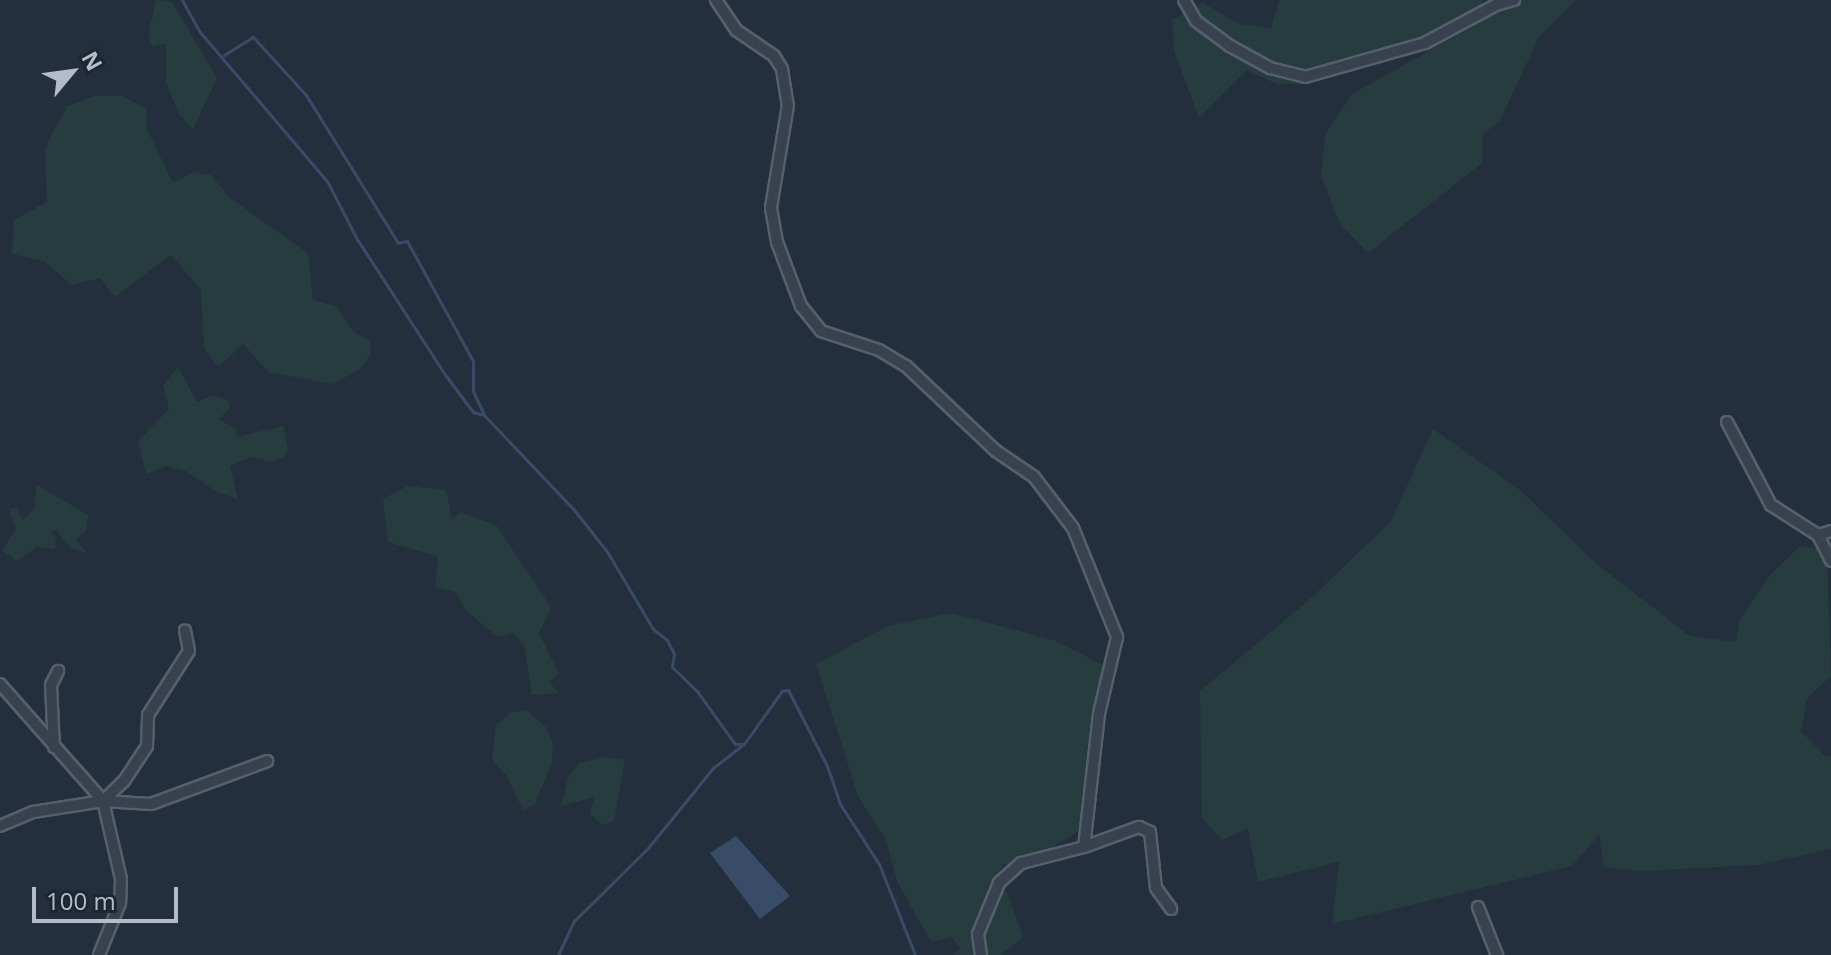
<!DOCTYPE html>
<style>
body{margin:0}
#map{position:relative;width:1831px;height:955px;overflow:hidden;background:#242f3e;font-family:"Open Sans",sans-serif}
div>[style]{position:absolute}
.green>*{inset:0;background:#263c3f}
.water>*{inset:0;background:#394c67}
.stream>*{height:3px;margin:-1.5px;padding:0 1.5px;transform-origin:1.5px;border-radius:1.5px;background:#394c67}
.roads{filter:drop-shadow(2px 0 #565f6c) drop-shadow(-2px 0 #565f6c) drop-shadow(0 2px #565f6c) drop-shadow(0 -2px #565f6c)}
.minor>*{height:10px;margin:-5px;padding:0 5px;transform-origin:5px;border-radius:5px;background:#38414e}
span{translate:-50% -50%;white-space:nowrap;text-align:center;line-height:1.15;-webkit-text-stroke:6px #1d2633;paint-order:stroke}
.north{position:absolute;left:32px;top:32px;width:80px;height:80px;-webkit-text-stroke:6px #1d2633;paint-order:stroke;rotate:61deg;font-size:22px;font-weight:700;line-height:32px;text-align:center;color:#b4bcc9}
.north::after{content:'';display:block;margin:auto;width:28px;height:36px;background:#b4bcc9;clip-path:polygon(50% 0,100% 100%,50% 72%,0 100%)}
.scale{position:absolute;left:32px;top:887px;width:146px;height:36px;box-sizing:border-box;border:4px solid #b4bcc9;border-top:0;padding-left:10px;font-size:24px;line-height:28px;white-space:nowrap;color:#b4bcc9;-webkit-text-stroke:6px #1d2633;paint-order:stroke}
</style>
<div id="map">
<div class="green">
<i style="clip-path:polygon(156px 0,172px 2px,217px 78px,193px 129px,179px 114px,166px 83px,166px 43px,152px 46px,148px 36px)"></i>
<i style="clip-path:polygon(1279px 0,1482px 0,1483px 10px,1458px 24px,1343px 64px,1308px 84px,1277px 84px,1247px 70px,1199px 118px,1174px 51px,1172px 20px,1203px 3px,1239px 24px,1271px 28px)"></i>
<i style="clip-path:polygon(1495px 0,1576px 0,1539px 37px,1499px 122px,1483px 134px,1482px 163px,1368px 253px,1341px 225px,1321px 176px,1325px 135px,1352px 94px,1481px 22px)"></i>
<i style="clip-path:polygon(94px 96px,122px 96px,147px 109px,146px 127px,173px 183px,193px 172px,211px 175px,230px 198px,308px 253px,313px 300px,336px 306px,354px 332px,369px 340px,371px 354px,360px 369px,333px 384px,268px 372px,243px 344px,218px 367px,204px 348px,201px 290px,171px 255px,115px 297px,100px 278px,72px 285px,44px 261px,12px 254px,14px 220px,47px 202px,45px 151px,52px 133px,68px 106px)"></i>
<i style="clip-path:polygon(178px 367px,197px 402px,212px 395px,228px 400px,230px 409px,218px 419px,236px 429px,237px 437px,283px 426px,288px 450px,283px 458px,272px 462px,251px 457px,230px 466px,238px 499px,219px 493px,186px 471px,166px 466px,146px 474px,138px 441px,169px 409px,163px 385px)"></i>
<i style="clip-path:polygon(1433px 429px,1520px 490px,1599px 566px,1690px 636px,1736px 642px,1739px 621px,1771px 574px,1800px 546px,1827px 550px,1831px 676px,1807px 698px,1801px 731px,1825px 756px,1831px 755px,1831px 849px,1758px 865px,1640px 871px,1604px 867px,1599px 835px,1572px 866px,1332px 924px,1339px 862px,1258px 882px,1248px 828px,1222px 840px,1202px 818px,1200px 691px,1308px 601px,1391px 521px)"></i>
<i style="clip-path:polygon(37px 485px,88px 515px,86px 532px,75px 539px,87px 553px,71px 548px,56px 530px,50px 532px,56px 537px,55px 549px,37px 547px,17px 561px,2px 550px,16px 529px,9px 510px,16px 507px,23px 520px,34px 509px)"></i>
<i style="clip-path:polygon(407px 486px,446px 490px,452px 519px,460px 512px,496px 525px,551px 607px,539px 633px,559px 674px,549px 682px,559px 693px,532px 695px,524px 645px,513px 633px,497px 637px,465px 609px,456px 592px,435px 587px,438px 557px,388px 542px,383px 499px)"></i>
<i style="clip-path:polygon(952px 613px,1056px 641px,1103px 665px,1079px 831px,1050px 849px,1004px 865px,986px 889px,1007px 892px,1023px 937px,1001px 955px,953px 955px,960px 948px,952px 937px,931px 942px,897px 881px,886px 840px,858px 796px,816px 664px,888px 626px)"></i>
<i style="clip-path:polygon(526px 710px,546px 727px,553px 743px,552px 762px,535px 804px,523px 810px,507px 776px,492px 760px,496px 725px,510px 713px)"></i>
<i style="clip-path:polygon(605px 757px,625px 760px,614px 821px,604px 825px,590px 815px,594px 797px,561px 806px,568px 778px,579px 763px)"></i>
</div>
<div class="water">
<i style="clip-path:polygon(736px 836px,790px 896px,760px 919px,710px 853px)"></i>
</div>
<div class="stream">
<i style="left:182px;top:0;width:37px;rotate:61deg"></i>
<i style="left:200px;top:32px;width:196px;rotate:49.6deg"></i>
<i style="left:327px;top:181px;width:65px;rotate:62.7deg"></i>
<i style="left:357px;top:239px;width:163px;rotate:57deg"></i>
<i style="left:446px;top:376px;width:45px;rotate:53.1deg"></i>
<i style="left:473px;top:412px;width:11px;rotate:15deg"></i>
<i style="left:484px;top:415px;width:132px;rotate:46.5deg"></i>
<i style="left:575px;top:511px;width:53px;rotate:51.8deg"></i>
<i style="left:608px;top:553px;width:88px;rotate:59.4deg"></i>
<i style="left:653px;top:629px;width:18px;rotate:38deg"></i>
<i style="left:667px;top:640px;width:16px;rotate:63deg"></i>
<i style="left:674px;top:654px;width:13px;rotate:99deg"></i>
<i style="left:672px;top:667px;width:35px;rotate:44deg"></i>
<i style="left:697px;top:691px;width:65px;rotate:54.4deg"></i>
<i style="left:735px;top:744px;width:9px"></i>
<i style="left:744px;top:744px;width:65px;rotate:-54.4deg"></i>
<i style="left:782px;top:691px;width:6px;rotate:-9deg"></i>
<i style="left:788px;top:690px;width:85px;rotate:62.8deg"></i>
<i style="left:827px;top:766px;width:40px;rotate:71.1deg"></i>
<i style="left:840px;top:804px;width:72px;rotate:57deg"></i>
<i style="left:879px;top:864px;width:98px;rotate:68.4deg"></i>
<i style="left:224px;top:55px;width:34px;rotate:-32deg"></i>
<i style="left:253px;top:37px;width:79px;rotate:47.6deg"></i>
<i style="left:306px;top:95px;width:174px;rotate:58.1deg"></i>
<i style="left:398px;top:243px;width:9px;rotate:-13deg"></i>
<i style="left:407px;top:241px;width:137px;rotate:61.2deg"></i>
<i style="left:473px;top:361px;width:30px;rotate:90deg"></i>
<i style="left:473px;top:391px;width:26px;rotate:65deg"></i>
<i style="left:558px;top:955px;width:38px;rotate:-65deg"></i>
<i style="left:574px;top:921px;width:104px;rotate:-44.6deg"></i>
<i style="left:648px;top:848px;width:103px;rotate:-50.9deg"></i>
<i style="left:713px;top:768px;width:39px;rotate:-38deg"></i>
</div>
<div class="roads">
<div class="minor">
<i style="left:716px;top:0;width:36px;rotate:56deg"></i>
<i style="left:736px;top:30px;width:46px;rotate:34.4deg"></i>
<i style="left:774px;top:56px;width:15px;rotate:58deg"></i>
<i style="left:782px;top:69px;width:36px;rotate:81deg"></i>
<i style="left:788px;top:105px;width:104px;rotate:99.4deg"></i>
<i style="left:771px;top:208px;width:35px;rotate:80deg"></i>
<i style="left:777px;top:242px;width:68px;rotate:69.4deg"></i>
<i style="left:801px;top:306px;width:32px;rotate:51deg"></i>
<i style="left:821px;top:331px;width:61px;rotate:18.1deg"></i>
<i style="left:879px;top:350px;width:31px;rotate:31deg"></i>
<i style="left:906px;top:366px;width:124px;rotate:43.4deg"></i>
<i style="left:996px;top:451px;width:46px;rotate:34.4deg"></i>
<i style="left:1034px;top:477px;width:64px;rotate:52.6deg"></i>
<i style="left:1073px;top:528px;width:118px;rotate:68deg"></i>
<i style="left:1117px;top:637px;width:79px;rotate:103.2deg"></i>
<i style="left:1099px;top:714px;width:134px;rotate:96.4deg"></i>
<i style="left:1084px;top:847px;width:65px;rotate:165.7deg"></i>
<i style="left:1021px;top:863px;width:30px;rotate:138deg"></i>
<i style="left:999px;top:883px;width:55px;rotate:112.4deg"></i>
<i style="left:978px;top:934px;width:21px;rotate:82deg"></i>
<i style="left:1184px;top:0;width:24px;rotate:60deg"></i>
<i style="left:1196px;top:21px;width:42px;rotate:36.3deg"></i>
<i style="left:1230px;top:46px;width:46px;rotate:28.8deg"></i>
<i style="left:1270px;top:68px;width:36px;rotate:14deg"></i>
<i style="left:1305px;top:77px;width:125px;rotate:-15.8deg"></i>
<i style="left:1425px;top:43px;width:81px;rotate:-28.2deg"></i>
<i style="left:1496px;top:5px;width:19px;rotate:-16deg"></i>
<i style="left:1727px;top:422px;width:94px;rotate:62.1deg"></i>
<i style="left:1771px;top:505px;width:56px;rotate:32.6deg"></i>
<i style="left:1818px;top:535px;width:29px;rotate:63deg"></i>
<i style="left:1818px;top:535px;width:14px;rotate:-17deg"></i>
<i style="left:0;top:684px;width:156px;rotate:48.6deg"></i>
<i style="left:103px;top:801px;width:80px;rotate:77deg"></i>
<i style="left:121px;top:879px;width:24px;rotate:92deg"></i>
<i style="left:120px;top:903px;width:56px;rotate:112deg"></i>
<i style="left:54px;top:747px;width:62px;rotate:-92.8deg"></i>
<i style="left:51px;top:685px;width:16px;rotate:-63deg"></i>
<i style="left:103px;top:801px;width:48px;rotate:3.6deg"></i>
<i style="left:151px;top:804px;width:124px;rotate:-20.3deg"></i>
<i style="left:0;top:826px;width:36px;rotate:-23deg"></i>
<i style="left:33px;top:812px;width:71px;rotate:-8.9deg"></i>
<i style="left:103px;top:801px;width:29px;rotate:-44deg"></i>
<i style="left:124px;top:781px;width:42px;rotate:-56.7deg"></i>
<i style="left:147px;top:746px;width:31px;rotate:-88deg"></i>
<i style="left:148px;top:715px;width:76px;rotate:-57.4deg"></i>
<i style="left:189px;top:651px;width:21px;rotate:-101deg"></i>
<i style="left:1084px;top:847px;width:59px;rotate:-20deg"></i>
<i style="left:1139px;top:827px;width:12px;rotate:24deg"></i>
<i style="left:1150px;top:832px;width:56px;rotate:83.9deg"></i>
<i style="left:1156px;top:888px;width:26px;rotate:54deg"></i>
<i style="left:1478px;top:907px;width:52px;rotate:68.4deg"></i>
</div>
</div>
<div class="north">N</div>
<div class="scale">100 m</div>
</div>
